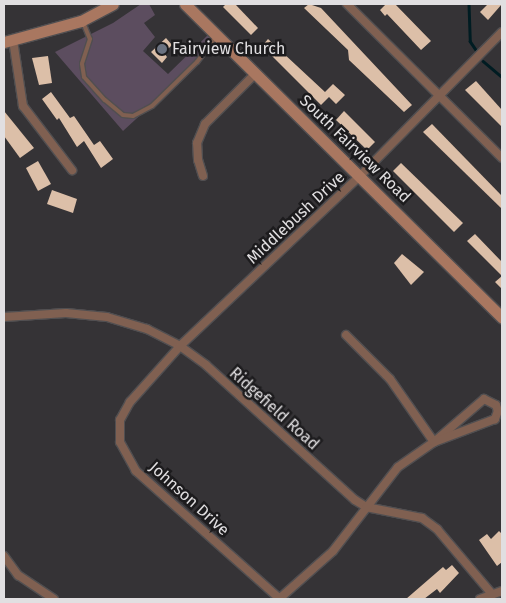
<!DOCTYPE html>
<style>
body{margin:0}
#map{position:relative;width:506px;height:603px;overflow:hidden;background:#353336;font-family:"Fira Sans",sans-serif}
div>[style]{position:absolute}
.green>*{inset:0;background:#5c4d5f}
.stream>*{height:2.5px;margin:-1.25px;padding:0 1.25px;transform-origin:1.25px;border-radius:1.25px;background:#001c22}
.building>*{inset:0;background:#dcbfa8}
.roads{filter:drop-shadow(1px 0 #514f51) drop-shadow(-1px 0 #514f51) drop-shadow(0 1px #514f51) drop-shadow(0 -1px #514f51)}
.lane>*{height:4px;margin:-2px;padding:0 2px;transform-origin:2px;border-radius:2px;background:#806051}
.street>*{height:8px;margin:-4px;padding:0 4px;transform-origin:4px;border-radius:4px;background:#806051}
.secondary>*{height:11px;margin:-5.5px;padding:0 5.5px;transform-origin:5.5px;border-radius:5.5px;background:#a97760}
.dots>*{width:14px;height:14px;translate:-50% -50%;box-sizing:border-box;border:2px solid #1c1b1d;border-radius:50%}
span{translate:-50% -50%;white-space:nowrap;text-align:center;line-height:1.15;-webkit-text-stroke:5px #1c1b1d;paint-order:stroke}
.poi-label{font-size:16px;color:#e1dfe1}
.left{translate:0 -50%;text-align:left}
.street-label{font-size:16px;color:#e1dfe1}
.frame{position:absolute;inset:0;border:5px solid #e1dfe1;pointer-events:none}
</style>
<div id="map">
<div class="green">
<i style="clip-path:polygon(141px 4px,149px 4px,155px 15px,144px 23px,155px 37px,143px 51px,168px 74px,211px 32px,221px 41px,123px 131px,55px 52px,113px 23px)"></i>
</div>
<div class="stream">
<i style="left:469px;top:4px;width:37px;rotate:88deg"></i>
<i style="left:470px;top:41px;width:11px;rotate:56deg"></i>
<i style="left:483px;top:61px;width:25px;rotate:40deg"></i>
</div>
<div class="building">
<i style="clip-path:polygon(226px 4px,235px 4px,258px 28px,251px 35px,223px 7px)"></i>
<i style="clip-path:polygon(309px 4px,321px 8px,412px 105px,404px 112px,349px 60px,348px 50px,304px 8px)"></i>
<i style="clip-path:polygon(386px 4px,395px 4px,431px 41px,421px 50px,387px 14px,385px 16px,380px 10px)"></i>
<i style="clip-path:polygon(488px 4px,502px 4px,488px 20px,480px 12px)"></i>
<i style="clip-path:polygon(166px 38px,172px 45px,164px 53px,167px 57px,162px 63px,151px 52px)"></i>
<i style="clip-path:polygon(268px 39px,325px 92px,333px 84px,345px 95px,336px 104px,329px 97px,321px 105px,262px 46px)"></i>
<i style="clip-path:polygon(48px 56px,52px 83px,39px 85px,32px 58px)"></i>
<i style="clip-path:polygon(476px 81px,502px 110px,502px 127px,465px 90px)"></i>
<i style="clip-path:polygon(51px 92px,70px 118px,74px 116px,94px 145px,100px 141px,113px 159px,101px 168px,84px 141px,77px 147px,59px 118px,57px 120px,42px 99px)"></i>
<i style="clip-path:polygon(4px 111px,34px 148px,20px 158px,4px 136px)"></i>
<i style="clip-path:polygon(344px 111px,375px 142px,367px 150px,336px 120px)"></i>
<i style="clip-path:polygon(432px 124px,502px 196px,502px 209px,423px 132px)"></i>
<i style="clip-path:polygon(38px 161px,51px 184px,38px 191px,26px 168px)"></i>
<i style="clip-path:polygon(401px 163px,463px 223px,454px 232px,393px 171px)"></i>
<i style="clip-path:polygon(52px 190px,77px 199px,73px 213px,47px 204px)"></i>
<i style="clip-path:polygon(475px 234px,502px 262px,502px 289px,495px 282px,502px 276px,467px 241px)"></i>
<i style="clip-path:polygon(402px 254px,424px 272px,411px 285px,394px 263px)"></i>
<i style="clip-path:polygon(499px 531px,502px 534px,502px 562px,497px 566px,479px 540px,487px 534px,491px 539px)"></i>
<i style="clip-path:polygon(452px 565px,459px 573px,440px 593px,437px 589px,424px 599px,406px 599px,443px 567px,446px 570px)"></i>
</div>
<div class="roads">
<div class="lane">
<i style="left:83px;top:22px;width:18px;rotate:68deg"></i>
<i style="left:90px;top:39px;width:26px;rotate:108deg"></i>
<i style="left:82px;top:64px;width:13px;rotate:81deg"></i>
<i style="left:84px;top:77px;width:31px;rotate:48deg"></i>
<i style="left:105px;top:100px;width:23px;rotate:40deg"></i>
<i style="left:123px;top:115px;width:10px;rotate:6deg"></i>
<i style="left:133px;top:116px;width:21px;rotate:-28deg"></i>
<i style="left:152px;top:106px;width:63px;rotate:-44.4deg"></i>
<i style="left:197px;top:62px;width:31px;rotate:-53deg"></i>
</div>
<div class="street">
<i style="left:347px;top:4px;width:218px;rotate:44.8deg"></i>
<i style="left:13px;top:40px;width:67px;rotate:81.4deg"></i>
<i style="left:23px;top:106px;width:81px;rotate:52.6deg"></i>
<i style="left:203px;top:176px;width:17px;rotate:-107deg"></i>
<i style="left:198px;top:160px;width:17px;rotate:-93deg"></i>
<i style="left:197px;top:143px;width:21px;rotate:-67deg"></i>
<i style="left:205px;top:124px;width:71px;rotate:-45deg"></i>
<i style="left:4px;top:317px;width:62px;rotate:-3.7deg"></i>
<i style="left:66px;top:313px;width:41px;rotate:5.6deg"></i>
<i style="left:107px;top:317px;width:42px;rotate:16.7deg"></i>
<i style="left:147px;top:329px;width:37px;rotate:27deg"></i>
<i style="left:180px;top:346px;width:32px;rotate:36deg"></i>
<i style="left:206px;top:365px;width:201px;rotate:42.2deg"></i>
<i style="left:355px;top:500px;width:13px;rotate:32deg"></i>
<i style="left:366px;top:507px;width:57px;rotate:11.1deg"></i>
<i style="left:422px;top:518px;width:19px;rotate:36deg"></i>
<i style="left:437px;top:529px;width:85px;rotate:49.8deg"></i>
<i style="left:346px;top:335px;width:62px;rotate:45deg"></i>
<i style="left:390px;top:379px;width:77px;rotate:55.1deg"></i>
<i style="left:4px;top:556px;width:24px;rotate:54deg"></i>
<i style="left:18px;top:575px;width:43px;rotate:33.7deg"></i>
<i style="left:279px;top:599px;width:72px;rotate:-41.6deg"></i>
<i style="left:333px;top:551px;width:106px;rotate:-52.3deg"></i>
<i style="left:398px;top:467px;width:44px;rotate:-34.8deg"></i>
<i style="left:434px;top:442px;width:66px;rotate:-40.7deg"></i>
<i style="left:484px;top:399px;width:13px;rotate:27deg"></i>
<i style="left:496px;top:405px;width:6px;rotate:72deg"></i>
<i style="left:498px;top:411px;width:9px;rotate:111deg"></i>
<i style="left:495px;top:419px;width:65px;rotate:159.3deg"></i>
<i style="left:280px;top:599px;width:193px;rotate:-138.4deg"></i>
<i style="left:136px;top:471px;width:33px;rotate:-119deg"></i>
<i style="left:120px;top:442px;width:22px;rotate:-90deg"></i>
<i style="left:120px;top:420px;width:21px;rotate:-61deg"></i>
<i style="left:130px;top:402px;width:75px;rotate:-48.2deg"></i>
<i style="left:180px;top:346px;width:248px;rotate:-43.4deg"></i>
<i style="left:360px;top:176px;width:202px;rotate:-45.4deg"></i>
<i style="left:480px;top:599px;width:23px;rotate:-20deg"></i>
</div>
<div class="secondary">
<i style="left:185px;top:4px;width:446px;rotate:44.7deg"></i>
<i style="left:4px;top:42px;width:80px;rotate:-15.3deg"></i>
<i style="left:81px;top:21px;width:36px;rotate:-28deg"></i>
</div>
</div>
<div class="dots">
<i style="left:162px;top:49px;background:#6b7280"></i>
</div>
<div class="poi-label">
<span class="left" style="left:172px;top:49px">Fairview Church</span>
</div>
<div class="street-label">
<span style="left:355px;top:149px;rotate:44deg">South Fairview Road</span>
<span style="left:296px;top:218px;rotate:-43deg">Middlebush Drive</span>
<span style="left:274px;top:409px;rotate:42deg">Ridgefield Road</span>
<span style="left:189px;top:499px;rotate:42deg">Johnson Drive</span>
</div>
<div class="frame"></div>
</div>
